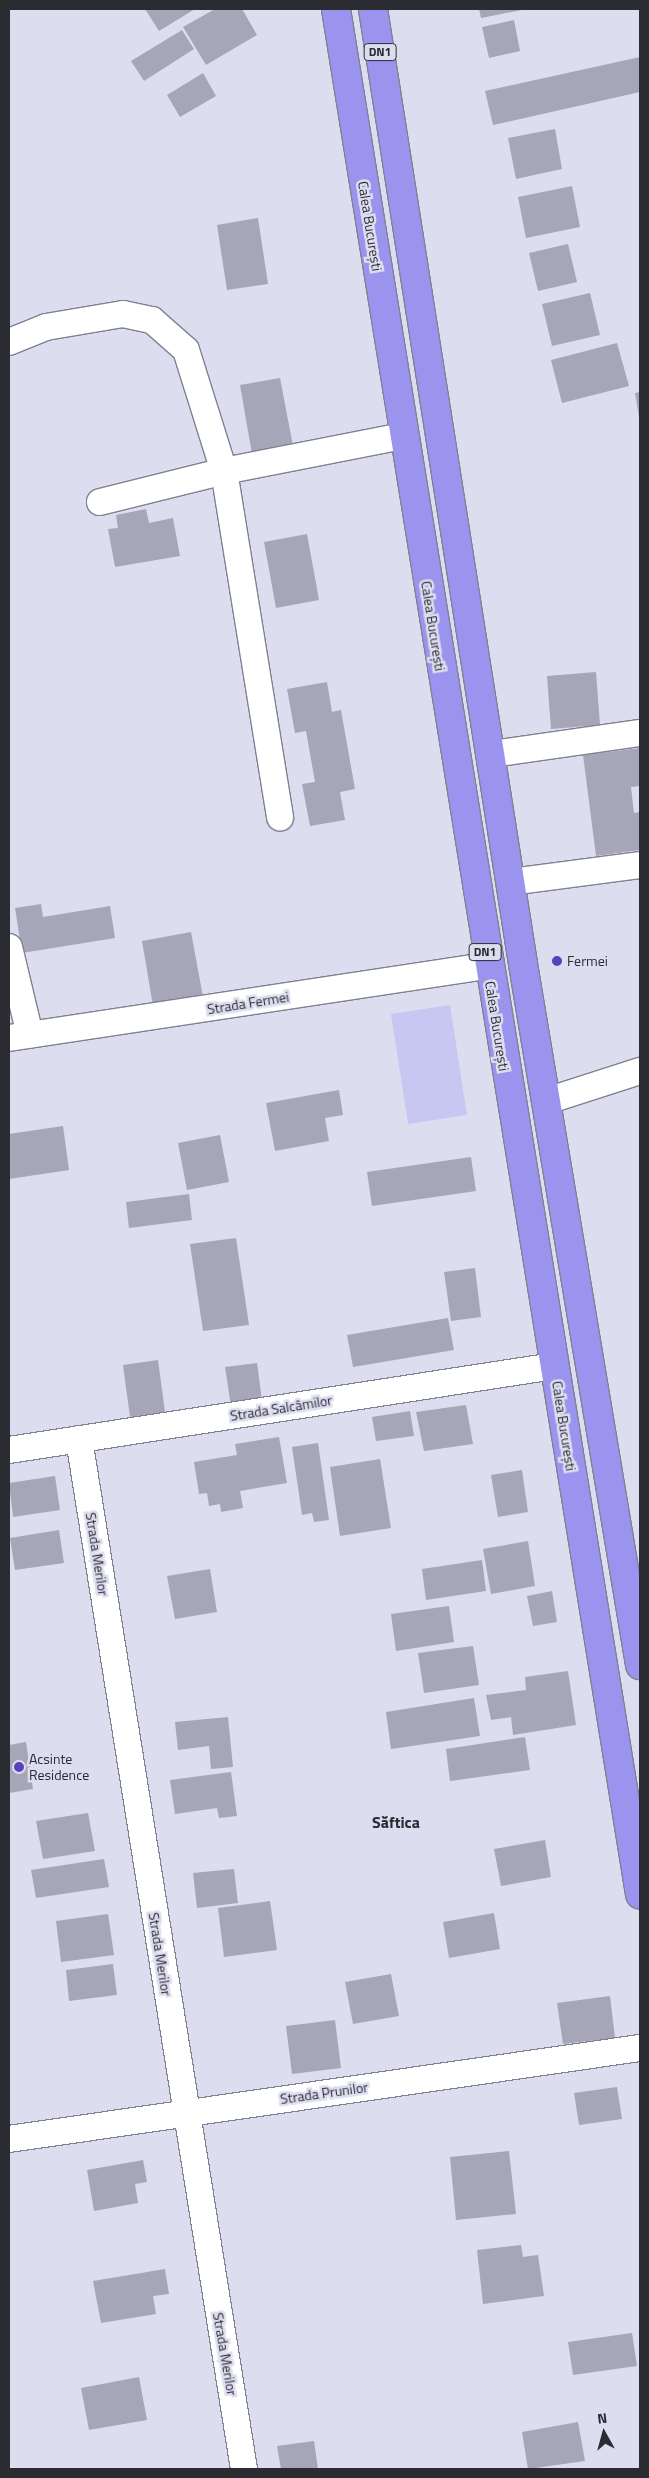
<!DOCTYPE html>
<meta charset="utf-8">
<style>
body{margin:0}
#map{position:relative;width:649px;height:2478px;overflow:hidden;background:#ddddf0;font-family:"Titillium Web",sans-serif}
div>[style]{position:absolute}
.green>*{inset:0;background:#c8c7f2}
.building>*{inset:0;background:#a6a6b8}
.roads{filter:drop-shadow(1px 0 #808091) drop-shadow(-1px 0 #808091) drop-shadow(0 1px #808091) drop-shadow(0 -1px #808091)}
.minor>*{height:26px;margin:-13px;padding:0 13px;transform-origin:13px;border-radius:13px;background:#fff}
.highway>*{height:28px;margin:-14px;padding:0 14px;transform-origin:14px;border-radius:14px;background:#9a94ee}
.dots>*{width:14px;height:14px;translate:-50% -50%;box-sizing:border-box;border:2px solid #ddddf0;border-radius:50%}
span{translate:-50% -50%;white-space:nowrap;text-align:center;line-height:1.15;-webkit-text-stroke:5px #ddddf0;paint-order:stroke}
.shield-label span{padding:1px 4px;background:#ddddf0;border:1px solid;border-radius:4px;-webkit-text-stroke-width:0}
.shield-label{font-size:12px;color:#2b2b32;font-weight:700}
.street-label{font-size:14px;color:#2b2b32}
.poi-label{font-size:14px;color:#2b2b32}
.left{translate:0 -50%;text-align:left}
.quarter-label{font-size:16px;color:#2b2b32;font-weight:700}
.frame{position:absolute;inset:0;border:10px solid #2b2b32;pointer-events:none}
.north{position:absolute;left:579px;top:2408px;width:50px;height:50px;-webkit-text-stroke:4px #ddddf0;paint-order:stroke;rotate:353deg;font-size:14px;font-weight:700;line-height:20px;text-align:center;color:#2b2b32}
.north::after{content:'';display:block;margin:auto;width:18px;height:22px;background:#2b2b32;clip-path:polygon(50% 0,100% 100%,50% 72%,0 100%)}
</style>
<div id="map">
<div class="green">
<i style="clip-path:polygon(450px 1005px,467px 1115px,408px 1124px,391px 1014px)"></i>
</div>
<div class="building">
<i style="clip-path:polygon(145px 9px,195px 9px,159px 31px)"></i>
<i style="clip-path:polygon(215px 9px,242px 9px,257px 35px,206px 65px,183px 27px)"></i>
<i style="clip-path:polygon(479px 9px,522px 9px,522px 10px,481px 18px)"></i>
<i style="clip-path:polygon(514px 20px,520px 51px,489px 58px,482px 27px)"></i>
<i style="clip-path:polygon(182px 30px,194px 49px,144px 81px,131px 61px)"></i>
<i style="clip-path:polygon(640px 57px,640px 92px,493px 125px,485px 91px)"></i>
<i style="clip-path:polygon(203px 73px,216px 96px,180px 117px,167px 95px)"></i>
<i style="clip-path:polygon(555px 129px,562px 169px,516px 179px,508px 138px)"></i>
<i style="clip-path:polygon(572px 186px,580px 227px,526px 238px,518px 197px)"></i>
<i style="clip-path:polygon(258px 218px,268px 284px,227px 290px,217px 225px)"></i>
<i style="clip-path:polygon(568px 244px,577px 282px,538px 291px,529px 253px)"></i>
<i style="clip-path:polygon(590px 293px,600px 335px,552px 346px,542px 304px)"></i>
<i style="clip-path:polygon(617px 343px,629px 386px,562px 403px,551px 360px)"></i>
<i style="clip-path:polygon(280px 378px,293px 446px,252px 454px,240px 385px)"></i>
<i style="clip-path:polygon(640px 392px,640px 417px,639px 417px,635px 393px)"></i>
<i style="clip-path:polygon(146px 509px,149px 523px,173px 518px,180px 556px,115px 567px,108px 529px,118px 528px,116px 515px)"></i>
<i style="clip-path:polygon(307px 534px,319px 600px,276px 608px,264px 542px)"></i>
<i style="clip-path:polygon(596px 672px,600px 725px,551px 729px,547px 676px)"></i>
<i style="clip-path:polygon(327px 682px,332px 712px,341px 710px,355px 789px,340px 792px,345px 820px,310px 826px,302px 784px,315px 782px,306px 731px,295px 733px,287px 689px)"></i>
<i style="clip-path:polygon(640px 748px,640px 786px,631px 787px,634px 813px,640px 812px,640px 850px,596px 856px,583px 755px)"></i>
<i style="clip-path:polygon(41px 904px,43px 917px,110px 906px,115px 938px,22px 953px,15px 908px)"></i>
<i style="clip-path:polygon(191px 932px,203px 997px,153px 1006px,142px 941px)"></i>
<i style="clip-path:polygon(339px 1090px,343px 1115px,325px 1118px,329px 1141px,275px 1151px,266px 1103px)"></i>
<i style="clip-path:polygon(63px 1126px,69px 1170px,9px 1179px,9px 1134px)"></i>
<i style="clip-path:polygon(220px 1135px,229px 1182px,187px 1190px,178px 1143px)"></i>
<i style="clip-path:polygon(471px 1157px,476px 1191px,372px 1206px,367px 1172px)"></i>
<i style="clip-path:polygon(189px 1194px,192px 1220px,129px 1228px,126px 1202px)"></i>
<i style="clip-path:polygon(236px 1238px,249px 1325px,203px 1331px,190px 1244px)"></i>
<i style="clip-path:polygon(475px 1268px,481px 1317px,451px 1321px,444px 1272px)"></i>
<i style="clip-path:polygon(448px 1318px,454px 1350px,353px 1367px,347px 1335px)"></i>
<i style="clip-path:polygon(158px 1360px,165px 1412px,130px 1417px,123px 1365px)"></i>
<i style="clip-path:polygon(257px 1363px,263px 1408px,232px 1413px,225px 1367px)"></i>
<i style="clip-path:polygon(466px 1405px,473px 1444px,424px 1451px,416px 1412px)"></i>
<i style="clip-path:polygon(410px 1411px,414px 1436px,376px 1441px,372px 1417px)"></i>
<i style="clip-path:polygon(279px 1437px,287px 1483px,240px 1491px,243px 1508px,221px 1512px,220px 1504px,209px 1506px,207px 1493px,199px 1494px,194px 1462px,237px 1455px,235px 1444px)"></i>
<i style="clip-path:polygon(318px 1443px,329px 1520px,314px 1522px,312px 1513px,302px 1515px,292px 1447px)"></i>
<i style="clip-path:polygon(380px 1459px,391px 1528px,340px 1536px,330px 1467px)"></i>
<i style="clip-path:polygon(522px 1470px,528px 1512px,498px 1517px,491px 1475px)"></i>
<i style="clip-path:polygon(55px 1476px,60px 1510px,13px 1517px,9px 1483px)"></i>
<i style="clip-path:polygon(59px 1530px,64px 1563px,15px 1570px,10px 1538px)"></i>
<i style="clip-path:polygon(528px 1541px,535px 1586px,491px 1594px,483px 1549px)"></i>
<i style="clip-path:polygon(482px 1560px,486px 1591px,426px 1600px,422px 1569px)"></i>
<i style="clip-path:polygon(210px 1569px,217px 1612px,175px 1619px,167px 1576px)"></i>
<i style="clip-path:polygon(552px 1591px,557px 1622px,533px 1626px,527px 1596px)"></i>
<i style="clip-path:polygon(449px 1606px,454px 1642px,396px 1651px,391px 1614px)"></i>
<i style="clip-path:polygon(473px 1646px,479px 1685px,424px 1693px,418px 1653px)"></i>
<i style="clip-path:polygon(568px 1671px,576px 1725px,513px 1735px,511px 1717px,491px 1720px,486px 1695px,526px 1690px,525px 1677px)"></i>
<i style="clip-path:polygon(474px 1698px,480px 1736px,391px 1749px,386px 1712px)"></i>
<i style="clip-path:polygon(228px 1717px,233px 1767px,211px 1769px,209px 1746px,178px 1750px,175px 1722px)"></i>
<i style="clip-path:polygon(525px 1737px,530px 1770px,450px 1781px,446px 1749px)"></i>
<i style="clip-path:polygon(26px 1742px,33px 1789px,9px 1793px,9px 1745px)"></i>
<i style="clip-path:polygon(231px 1772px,237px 1816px,219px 1818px,217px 1808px,175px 1814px,170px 1780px)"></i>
<i style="clip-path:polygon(88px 1813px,95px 1851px,43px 1859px,36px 1821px)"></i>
<i style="clip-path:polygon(545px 1840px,551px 1877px,501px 1886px,494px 1849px)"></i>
<i style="clip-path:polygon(104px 1859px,109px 1887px,36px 1898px,31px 1870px)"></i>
<i style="clip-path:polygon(234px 1869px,238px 1903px,197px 1908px,193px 1873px)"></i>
<i style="clip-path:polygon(270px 1901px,277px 1950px,224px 1957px,218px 1908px)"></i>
<i style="clip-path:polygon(494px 1913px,500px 1949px,449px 1958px,443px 1922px)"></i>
<i style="clip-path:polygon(108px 1914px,114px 1955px,61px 1962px,56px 1921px)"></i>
<i style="clip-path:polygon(113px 1964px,117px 1995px,69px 2001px,66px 1970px)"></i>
<i style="clip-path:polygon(391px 1974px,399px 2016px,353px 2024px,345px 1982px)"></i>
<i style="clip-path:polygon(610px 1996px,615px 2038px,563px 2044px,557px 2003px)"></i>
<i style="clip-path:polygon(335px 2020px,341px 2068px,292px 2074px,286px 2026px)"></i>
<i style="clip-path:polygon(617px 2087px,622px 2119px,579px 2125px,574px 2093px)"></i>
<i style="clip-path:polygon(509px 2151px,516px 2214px,456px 2220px,450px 2157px)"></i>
<i style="clip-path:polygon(143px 2160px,147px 2182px,135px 2184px,138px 2203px,94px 2211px,87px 2170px)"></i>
<i style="clip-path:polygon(521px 2245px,523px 2257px,538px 2255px,544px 2296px,483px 2304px,477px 2250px)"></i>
<i style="clip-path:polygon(165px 2269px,169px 2294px,153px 2296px,156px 2314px,101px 2323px,93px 2281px)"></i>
<i style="clip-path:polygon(632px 2333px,637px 2366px,573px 2375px,568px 2342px)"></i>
<i style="clip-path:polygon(139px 2377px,147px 2420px,89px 2430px,81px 2388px)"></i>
<i style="clip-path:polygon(578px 2422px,585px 2461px,528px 2469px,522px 2432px)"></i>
<i style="clip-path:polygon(314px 2441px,318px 2469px,281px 2469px,277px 2446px)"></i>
</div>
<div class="roads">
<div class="minor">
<i style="left:9px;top:342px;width:40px;rotate:-22deg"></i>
<i style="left:46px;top:327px;width:78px;rotate:-9.6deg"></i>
<i style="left:123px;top:314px;width:30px;rotate:12deg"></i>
<i style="left:152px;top:320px;width:45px;rotate:41.4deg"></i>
<i style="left:186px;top:350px;width:127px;rotate:72.6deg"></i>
<i style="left:224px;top:471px;width:351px;rotate:80.8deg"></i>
<i style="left:100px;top:502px;width:128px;rotate:-14deg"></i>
<i style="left:224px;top:471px;width:182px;rotate:-11.1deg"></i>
<i style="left:492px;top:754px;width:149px;rotate:-8.1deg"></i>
<i style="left:511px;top:882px;width:130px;rotate:-7.5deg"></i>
<i style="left:9px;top:947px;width:90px;rotate:76.6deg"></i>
<i style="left:9px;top:1038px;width:483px;rotate:-8.6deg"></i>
<i style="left:547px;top:1101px;width:98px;rotate:-17.9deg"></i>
<i style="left:79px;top:1439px;width:1043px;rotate:80.9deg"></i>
<i style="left:9px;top:1450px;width:551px;rotate:-8.76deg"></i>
<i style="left:9px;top:2139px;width:638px;rotate:-8.21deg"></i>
</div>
<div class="highway">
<i style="left:336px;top:9px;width:1910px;rotate:80.84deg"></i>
<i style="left:373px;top:9px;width:967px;rotate:81.07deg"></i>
<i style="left:523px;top:964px;width:711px;rotate:80.52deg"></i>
</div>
</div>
<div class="dots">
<i style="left:557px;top:961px;background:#5842bb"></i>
<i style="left:19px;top:1767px;background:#5842bb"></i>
</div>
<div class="shield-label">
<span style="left:380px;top:52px">DN1</span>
<span style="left:485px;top:952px">DN1</span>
</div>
<div class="street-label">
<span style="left:370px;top:226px;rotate:81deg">Calea București</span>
<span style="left:433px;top:626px;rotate:81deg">Calea București</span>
<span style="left:248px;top:1003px;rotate:-9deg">Strada Fermei</span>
<span style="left:497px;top:1026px;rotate:81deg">Calea București</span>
<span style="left:281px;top:1408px;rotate:-9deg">Strada Salcâmilor</span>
<span style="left:564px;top:1426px;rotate:81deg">Calea București</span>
<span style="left:97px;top:1554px;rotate:81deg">Strada Merilor</span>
<span style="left:160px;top:1954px;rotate:81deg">Strada Merilor</span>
<span style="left:324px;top:2093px;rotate:-8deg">Strada Prunilor</span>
<span style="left:225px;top:2354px;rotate:80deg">Strada Merilor</span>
</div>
<div class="poi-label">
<span class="left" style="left:567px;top:961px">Fermei</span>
<span class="left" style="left:29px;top:1767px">Acsinte<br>Residence</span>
</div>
<div class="quarter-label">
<span style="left:396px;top:1822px">Săftica</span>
</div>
<div class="frame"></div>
<div class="north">N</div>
</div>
